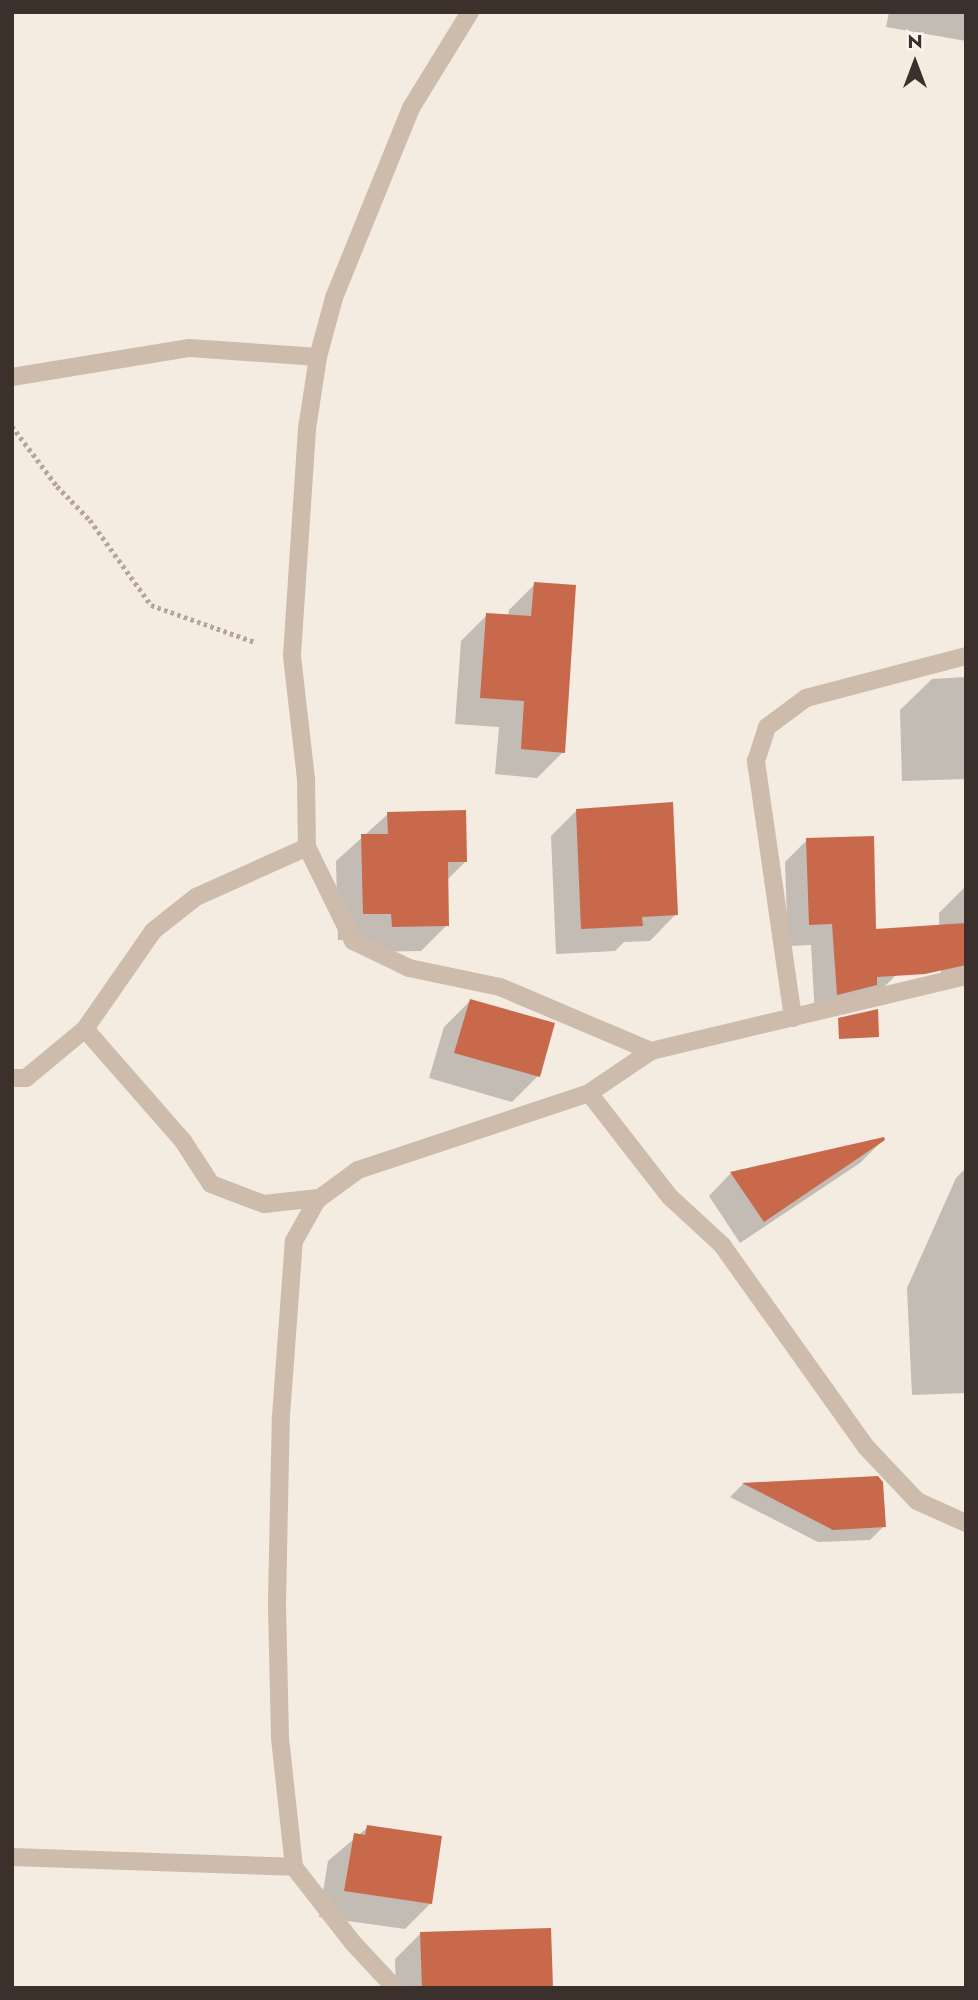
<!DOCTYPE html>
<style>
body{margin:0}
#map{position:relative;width:978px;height:2000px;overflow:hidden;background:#f4ebe1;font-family:Jost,sans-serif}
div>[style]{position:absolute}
.shadow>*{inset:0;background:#0003}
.building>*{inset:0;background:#c8694b}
.path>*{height:4.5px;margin-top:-2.25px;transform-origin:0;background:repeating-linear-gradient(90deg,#b9a596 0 3.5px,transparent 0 7px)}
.minor>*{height:18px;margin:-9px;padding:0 9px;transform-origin:9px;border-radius:9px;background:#cdbbac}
span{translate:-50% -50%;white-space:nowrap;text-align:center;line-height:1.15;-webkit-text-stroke:5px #fbf5ee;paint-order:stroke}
.frame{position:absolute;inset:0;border:14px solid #3b302b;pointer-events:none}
.north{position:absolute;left:880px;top:28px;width:70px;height:70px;-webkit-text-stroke:5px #fbf5ee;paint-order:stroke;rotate:0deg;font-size:19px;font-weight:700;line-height:28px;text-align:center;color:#3b302b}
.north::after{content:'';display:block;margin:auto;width:24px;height:32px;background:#3b302b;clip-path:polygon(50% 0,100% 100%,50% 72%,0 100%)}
</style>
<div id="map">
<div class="shadow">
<i style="clip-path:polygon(889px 12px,966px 12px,966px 41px,886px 27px)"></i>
<i style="clip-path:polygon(535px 584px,563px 752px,537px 778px,495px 774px,499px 727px,455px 724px,461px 641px,487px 615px,508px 617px,509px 610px)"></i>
<i style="clip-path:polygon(966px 677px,966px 779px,902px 781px,900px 710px,932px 679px)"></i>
<i style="clip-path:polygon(577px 810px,676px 914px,650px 941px,624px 942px,615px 951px,556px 954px,551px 836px)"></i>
<i style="clip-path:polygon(388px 814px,465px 862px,446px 881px,447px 925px,421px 951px,366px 952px,366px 940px,338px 940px,336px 861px)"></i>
<i style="clip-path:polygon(807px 840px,874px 931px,896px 975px,874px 997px,815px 1016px,811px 945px,788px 946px,785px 862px)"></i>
<i style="clip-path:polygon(965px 887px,966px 975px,941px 976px,939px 913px)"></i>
<i style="clip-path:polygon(470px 1001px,538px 1076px,512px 1102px,429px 1078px,444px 1027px)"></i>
<i style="clip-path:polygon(883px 1140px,860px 1163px,740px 1243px,709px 1196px,731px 1173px)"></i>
<i style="clip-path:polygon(966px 1168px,966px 1393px,912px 1395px,907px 1288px,956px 1178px)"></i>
<i style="clip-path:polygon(877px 1478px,884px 1526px,870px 1540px,818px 1542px,730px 1497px,743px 1484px)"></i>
<i style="clip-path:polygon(368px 1827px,431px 1903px,405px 1929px,319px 1917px,328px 1861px)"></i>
<i style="clip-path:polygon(421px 1933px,551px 1988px,396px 1988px,395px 1959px)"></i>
</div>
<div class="building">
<i style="clip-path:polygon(534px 582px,576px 585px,565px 753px,521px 749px,524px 701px,480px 698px,486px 613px,531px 616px)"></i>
<i style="clip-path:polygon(673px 802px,678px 915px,642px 917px,643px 926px,581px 929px,576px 809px)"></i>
<i style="clip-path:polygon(466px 810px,467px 862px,448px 862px,449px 926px,392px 927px,391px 914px,363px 914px,361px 834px,388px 834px,387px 812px)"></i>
<i style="clip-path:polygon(874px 836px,876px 929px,966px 923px,966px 965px,925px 974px,877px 977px,877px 985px,837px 995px,832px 924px,809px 925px,806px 838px)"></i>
<i style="clip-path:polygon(470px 999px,555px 1023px,540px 1077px,454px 1053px)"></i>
<i style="clip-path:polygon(878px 1009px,879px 1037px,839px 1039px,838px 1018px)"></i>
<i style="clip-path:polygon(884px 1137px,885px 1140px,764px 1222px,730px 1172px)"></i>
<i style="clip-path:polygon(878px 1476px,883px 1482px,886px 1527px,833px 1530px,742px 1483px)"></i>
<i style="clip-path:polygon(367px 1825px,442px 1836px,432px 1904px,344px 1891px,354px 1833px,365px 1835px)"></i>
<i style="clip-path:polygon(551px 1928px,553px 1988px,422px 1988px,420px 1932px)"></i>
</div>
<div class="path">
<i style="left:12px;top:426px;width:75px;rotate:53.1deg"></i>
<i style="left:57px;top:486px;width:47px;rotate:45.9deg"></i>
<i style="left:90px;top:520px;width:105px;rotate:54.3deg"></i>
<i style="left:151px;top:605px;width:110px;rotate:19.6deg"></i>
</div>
<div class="minor">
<i style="left:470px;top:12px;width:113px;rotate:121.6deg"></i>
<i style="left:411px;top:108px;width:205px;rotate:112.1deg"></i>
<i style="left:334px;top:298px;width:61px;rotate:105.2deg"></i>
<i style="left:318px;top:357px;width:73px;rotate:98.7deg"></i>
<i style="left:307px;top:429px;width:227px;rotate:93.8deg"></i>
<i style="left:292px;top:656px;width:124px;rotate:83.5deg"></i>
<i style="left:306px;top:779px;width:68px;rotate:89.2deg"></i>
<i style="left:307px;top:847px;width:105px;rotate:63.9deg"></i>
<i style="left:353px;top:941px;width:62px;rotate:25.7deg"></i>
<i style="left:409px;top:968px;width:93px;rotate:11.8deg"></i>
<i style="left:500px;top:987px;width:164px;rotate:23deg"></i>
<i style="left:651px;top:1051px;width:324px;rotate:-13.4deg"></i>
<i style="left:12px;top:377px;width:180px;rotate:-9.3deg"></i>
<i style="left:190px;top:348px;width:128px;rotate:4deg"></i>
<i style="left:793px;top:1018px;width:260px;rotate:-98.2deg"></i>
<i style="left:756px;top:761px;width:36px;rotate:-72deg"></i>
<i style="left:767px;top:727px;width:49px;rotate:-36.6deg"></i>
<i style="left:806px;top:698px;width:165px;rotate:-14.7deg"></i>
<i style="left:85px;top:1029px;width:149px;rotate:48.8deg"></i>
<i style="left:183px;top:1141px;width:51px;rotate:56.9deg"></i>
<i style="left:211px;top:1184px;width:57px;rotate:20.7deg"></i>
<i style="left:264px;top:1204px;width:55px;rotate:-6.2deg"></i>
<i style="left:12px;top:1078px;width:14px"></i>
<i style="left:26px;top:1078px;width:77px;rotate:-39.7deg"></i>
<i style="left:85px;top:1029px;width:119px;rotate:-55.2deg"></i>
<i style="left:153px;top:931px;width:55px;rotate:-38.3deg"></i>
<i style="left:196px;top:897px;width:122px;rotate:-24.2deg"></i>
<i style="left:589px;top:1093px;width:132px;rotate:52.1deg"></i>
<i style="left:670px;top:1197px;width:71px;rotate:42.7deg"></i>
<i style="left:722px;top:1245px;width:248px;rotate:54.5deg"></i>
<i style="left:866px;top:1447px;width:74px;rotate:46.6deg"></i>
<i style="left:917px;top:1501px;width:54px;rotate:24.2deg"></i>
<i style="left:12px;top:1857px;width:282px;rotate:2deg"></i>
<i style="left:395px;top:1988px;width:62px;rotate:-133deg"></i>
<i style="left:353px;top:1943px;width:96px;rotate:-127.8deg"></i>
<i style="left:294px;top:1867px;width:130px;rotate:-96.2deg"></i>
<i style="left:280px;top:1738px;width:137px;rotate:-91.3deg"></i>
<i style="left:277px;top:1601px;width:185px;rotate:-88.8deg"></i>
<i style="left:281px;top:1416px;width:175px;rotate:-85.8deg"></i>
<i style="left:294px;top:1241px;width:47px;rotate:-60.7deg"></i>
<i style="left:317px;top:1200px;width:51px;rotate:-36.2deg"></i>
<i style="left:358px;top:1170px;width:243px;rotate:-18.4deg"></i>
<i style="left:589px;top:1093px;width:75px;rotate:-34.1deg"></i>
</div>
<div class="frame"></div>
<div class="north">N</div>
</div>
